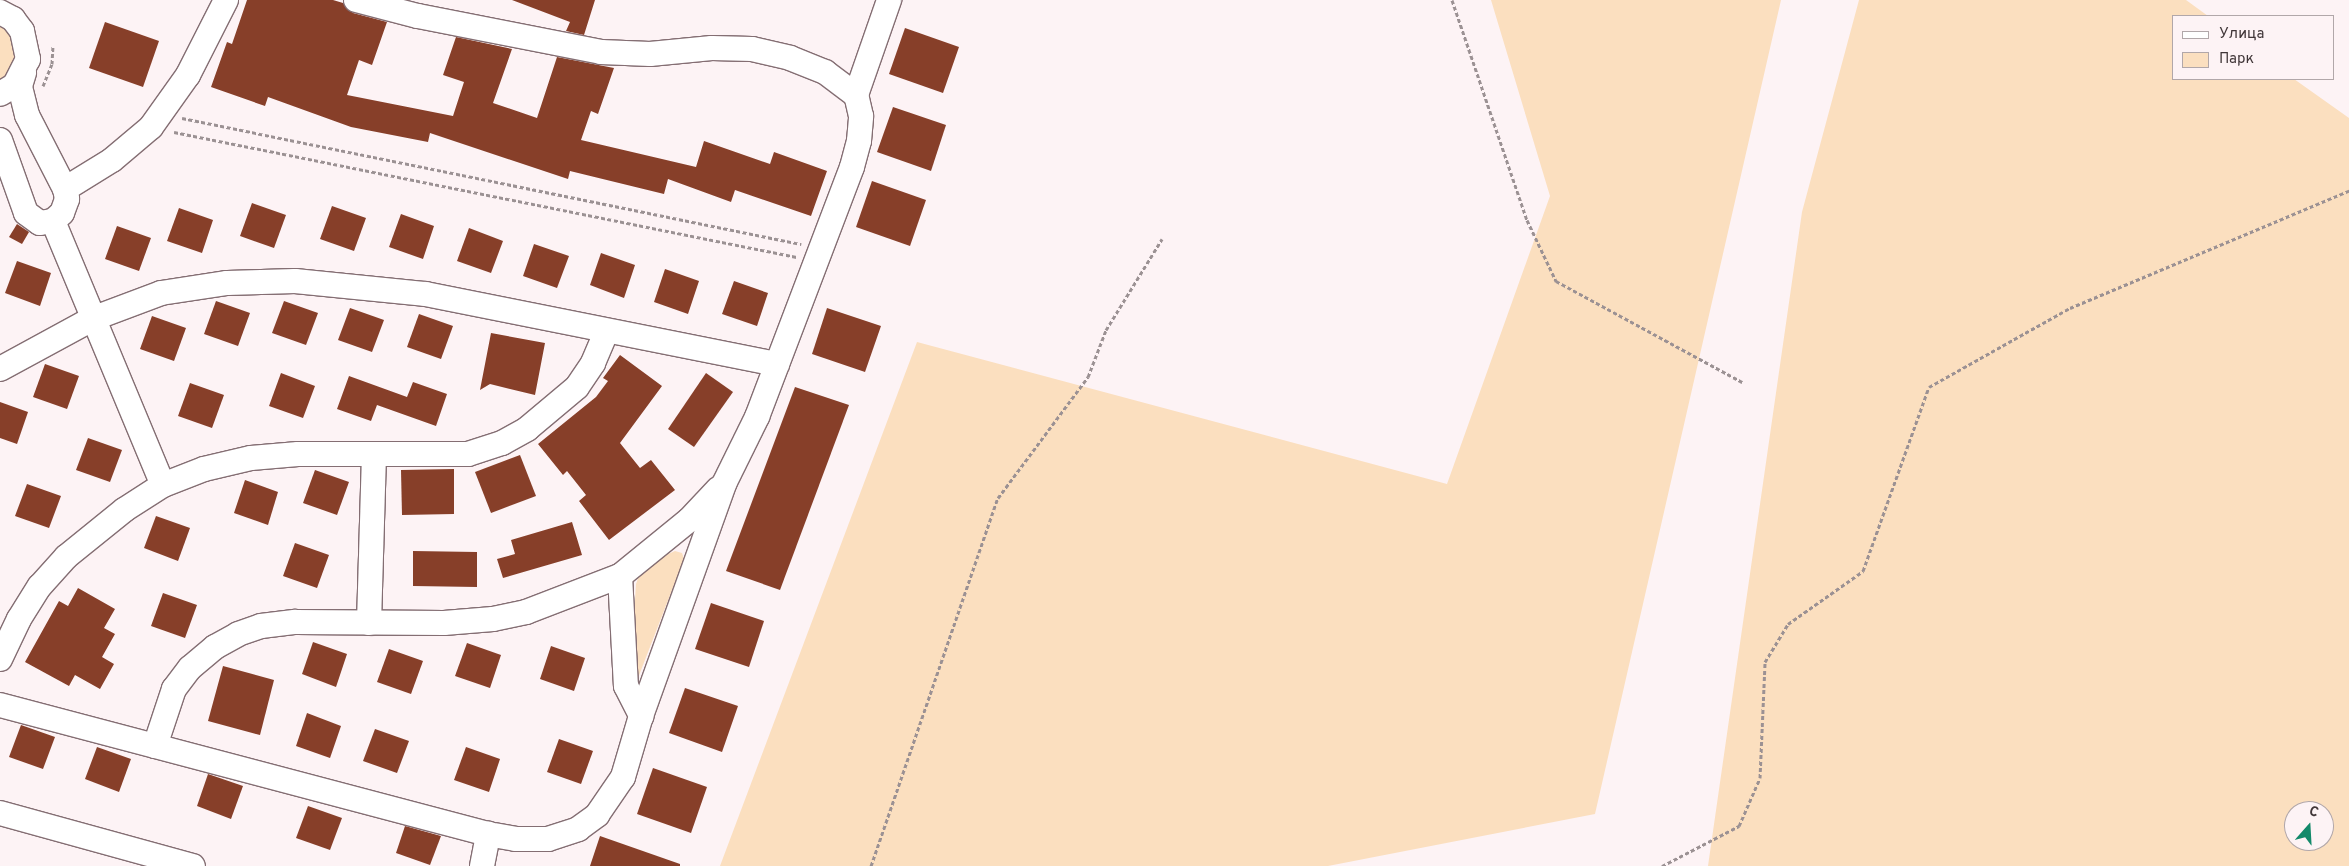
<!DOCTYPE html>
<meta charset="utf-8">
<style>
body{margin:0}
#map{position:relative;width:2349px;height:866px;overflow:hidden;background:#fdf3f5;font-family:Overpass,sans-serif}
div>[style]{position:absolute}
.green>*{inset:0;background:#fbdfbf}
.building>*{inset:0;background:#873f29}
.path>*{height:3px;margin-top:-1.5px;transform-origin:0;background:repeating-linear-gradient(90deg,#9b9193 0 4px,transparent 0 6.5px)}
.roads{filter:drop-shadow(1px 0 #846e73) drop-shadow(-1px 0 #846e73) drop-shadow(0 1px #846e73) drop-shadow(0 -1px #846e73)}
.minor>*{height:24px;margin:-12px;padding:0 12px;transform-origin:12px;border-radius:12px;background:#fff}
span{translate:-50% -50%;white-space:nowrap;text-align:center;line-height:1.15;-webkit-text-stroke:5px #fdf3f5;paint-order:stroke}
.legend{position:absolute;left:2172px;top:15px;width:162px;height:65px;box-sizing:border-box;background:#fdf3f5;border:1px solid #b1a7a9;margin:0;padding:6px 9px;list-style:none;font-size:15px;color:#403638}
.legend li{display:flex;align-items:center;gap:10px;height:25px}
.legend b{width:25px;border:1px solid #b1a7a9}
.north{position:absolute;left:2284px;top:801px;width:50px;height:50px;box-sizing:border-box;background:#fdf3f5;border:1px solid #b1a7a9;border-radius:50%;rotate:19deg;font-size:14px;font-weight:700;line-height:20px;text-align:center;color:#403638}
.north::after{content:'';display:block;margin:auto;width:18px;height:22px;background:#13896a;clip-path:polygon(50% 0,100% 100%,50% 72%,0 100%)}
</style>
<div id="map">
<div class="green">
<i style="clip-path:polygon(1491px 0,1781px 0,1595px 814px,1328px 866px,720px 866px,917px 342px,1447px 484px,1550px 196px)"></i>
<i style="clip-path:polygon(evenodd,1859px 0,2186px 0,2208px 16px,2173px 16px,2173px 79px,2294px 79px,2349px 118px,2349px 866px,1708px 866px,1802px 212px,1859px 0,2294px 811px,2324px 811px,2324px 841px,2294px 841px,2294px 811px)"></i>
<i style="clip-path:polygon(0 24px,14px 40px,16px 62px,11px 72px,0 81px)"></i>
<i style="clip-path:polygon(675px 551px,682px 553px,684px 559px,638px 678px,635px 677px,633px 632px,636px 584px,640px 573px,654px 560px)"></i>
</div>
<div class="building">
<i style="clip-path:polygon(247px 0,333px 0,343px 3px,353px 13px,387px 22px,372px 65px,359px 60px,347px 95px,453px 116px,464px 82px,443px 75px,456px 37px,512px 49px,493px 103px,537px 118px,557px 57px,614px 68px,598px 114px,591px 111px,581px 140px,696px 167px,704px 141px,770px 164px,774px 152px,827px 171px,811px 216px,735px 190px,731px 202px,668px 179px,664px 194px,570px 171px,568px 179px,430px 133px,428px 142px,351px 127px,268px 97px,265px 106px,211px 87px,227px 42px,232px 44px)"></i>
<i style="clip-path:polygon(512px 0,595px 0,584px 35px,566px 31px,570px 22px)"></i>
<i style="clip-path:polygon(105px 22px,159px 41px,143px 87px,89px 68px)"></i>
<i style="clip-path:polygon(905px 28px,959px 47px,943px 93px,889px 74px)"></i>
<i style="clip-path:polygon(893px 107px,946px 125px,931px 171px,877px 152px)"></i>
<i style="clip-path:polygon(872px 181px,926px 200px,910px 246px,856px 227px)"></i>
<i style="clip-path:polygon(252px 203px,286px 215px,274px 248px,240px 236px)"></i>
<i style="clip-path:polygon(332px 206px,366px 218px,354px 251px,320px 239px)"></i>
<i style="clip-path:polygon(179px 208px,213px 220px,202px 253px,167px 241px)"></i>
<i style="clip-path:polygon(401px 214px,434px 226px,423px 259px,389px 247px)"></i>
<i style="clip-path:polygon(17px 224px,29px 232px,22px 244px,9px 237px)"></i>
<i style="clip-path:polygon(117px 226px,151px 238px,139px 271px,105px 259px)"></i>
<i style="clip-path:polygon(469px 228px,503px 241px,491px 273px,457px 261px)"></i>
<i style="clip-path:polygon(534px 244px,569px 256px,557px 288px,523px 276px)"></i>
<i style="clip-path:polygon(601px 253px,635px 265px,624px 298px,590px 285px)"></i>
<i style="clip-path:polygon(17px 261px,51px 273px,40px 306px,5px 293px)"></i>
<i style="clip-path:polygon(665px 269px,699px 281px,688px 314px,654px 302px)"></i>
<i style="clip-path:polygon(734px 281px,768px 293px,757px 326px,722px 314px)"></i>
<i style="clip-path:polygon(216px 301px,250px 313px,238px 346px,204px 334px)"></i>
<i style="clip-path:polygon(284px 301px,318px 313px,306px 345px,272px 333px)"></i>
<i style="clip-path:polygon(350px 308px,384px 320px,372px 352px,338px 340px)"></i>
<i style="clip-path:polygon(827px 308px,881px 326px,865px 372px,812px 354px)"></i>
<i style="clip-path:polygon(419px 314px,453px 326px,441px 359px,407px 347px)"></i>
<i style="clip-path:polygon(152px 316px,186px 328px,174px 361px,140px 349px)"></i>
<i style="clip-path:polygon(491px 333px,545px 343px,535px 395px,490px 384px,480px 390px)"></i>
<i style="clip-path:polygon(620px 355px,662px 386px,620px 443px,640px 468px,651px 460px,675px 490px,609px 540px,579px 501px,586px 495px,567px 471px,563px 475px,538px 444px,596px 397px,608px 381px,603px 378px)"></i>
<i style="clip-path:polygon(45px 364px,79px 376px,67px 409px,33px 397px)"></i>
<i style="clip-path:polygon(281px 373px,315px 386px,303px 418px,269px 406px)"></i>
<i style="clip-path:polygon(706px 373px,733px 392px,694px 447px,668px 429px)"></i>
<i style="clip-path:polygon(349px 376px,407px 397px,413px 382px,447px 394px,436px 426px,377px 405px,371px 421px,337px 409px)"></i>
<i style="clip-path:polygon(190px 383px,224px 395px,212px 428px,178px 416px)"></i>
<i style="clip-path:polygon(795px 387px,849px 405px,780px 590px,726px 571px)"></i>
<i style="clip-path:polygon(0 402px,28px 412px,17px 444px,0 438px)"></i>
<i style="clip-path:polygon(88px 438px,122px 450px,110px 482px,76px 470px)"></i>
<i style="clip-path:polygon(520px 455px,536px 496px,491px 513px,475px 472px)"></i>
<i style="clip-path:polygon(454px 469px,454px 514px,402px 515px,401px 470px)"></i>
<i style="clip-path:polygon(315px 470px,349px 482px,337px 515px,303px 503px)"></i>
<i style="clip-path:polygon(245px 480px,278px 492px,268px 525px,234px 513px)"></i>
<i style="clip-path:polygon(27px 484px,61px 496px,49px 528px,15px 516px)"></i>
<i style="clip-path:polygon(156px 516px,190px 528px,178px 561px,144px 548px)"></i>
<i style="clip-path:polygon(572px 522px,582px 555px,503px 578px,497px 559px,515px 554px,511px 540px)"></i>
<i style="clip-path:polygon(295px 543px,329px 555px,317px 588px,283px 576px)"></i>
<i style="clip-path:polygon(413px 551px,477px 552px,477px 587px,413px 586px)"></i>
<i style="clip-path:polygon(78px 588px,115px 609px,104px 628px,115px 634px,102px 657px,114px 664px,100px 689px,75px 675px,69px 686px,25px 662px,59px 601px,68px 606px)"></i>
<i style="clip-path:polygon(163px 593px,197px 605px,185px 638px,151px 626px)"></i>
<i style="clip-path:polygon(711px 603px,764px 621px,749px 667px,695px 649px)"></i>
<i style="clip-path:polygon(313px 642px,347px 654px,336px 687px,302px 674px)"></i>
<i style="clip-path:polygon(467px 643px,501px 655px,490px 688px,455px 676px)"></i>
<i style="clip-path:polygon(551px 646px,585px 658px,574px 691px,540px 679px)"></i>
<i style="clip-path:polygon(389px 649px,423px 661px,411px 694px,377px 682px)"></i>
<i style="clip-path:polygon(223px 666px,274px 680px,260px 735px,208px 721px)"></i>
<i style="clip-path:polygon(685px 688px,738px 706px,722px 752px,669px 733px)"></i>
<i style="clip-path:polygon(307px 713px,341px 726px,330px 758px,296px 746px)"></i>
<i style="clip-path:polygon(21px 725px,55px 737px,43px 769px,9px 757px)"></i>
<i style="clip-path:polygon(375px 729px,409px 741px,397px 773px,363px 761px)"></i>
<i style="clip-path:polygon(559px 739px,593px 751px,581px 784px,547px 772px)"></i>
<i style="clip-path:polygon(97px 747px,131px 759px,119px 792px,85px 779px)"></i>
<i style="clip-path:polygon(466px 747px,500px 759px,489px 792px,454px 780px)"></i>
<i style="clip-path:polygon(653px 768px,707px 787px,691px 833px,637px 814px)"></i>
<i style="clip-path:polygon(208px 774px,243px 786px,231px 819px,197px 806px)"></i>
<i style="clip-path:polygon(308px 806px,342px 818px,330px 850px,296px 838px)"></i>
<i style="clip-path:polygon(405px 826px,441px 836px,430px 865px,396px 853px)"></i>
<i style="clip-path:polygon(600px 836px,680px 864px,680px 866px,590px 866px)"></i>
</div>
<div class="path">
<i style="left:1452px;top:0;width:232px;rotate:71.2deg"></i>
<i style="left:1527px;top:220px;width:68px;rotate:64.6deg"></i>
<i style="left:1556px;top:281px;width:212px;rotate:28.5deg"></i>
<i style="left:43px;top:86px;width:24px;rotate:-68deg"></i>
<i style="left:52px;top:64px;width:18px;rotate:-87deg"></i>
<i style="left:182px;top:118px;width:632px;rotate:11.51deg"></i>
<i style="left:174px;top:132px;width:635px;rotate:11.35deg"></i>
<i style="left:871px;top:866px;width:389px;rotate:-71deg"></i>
<i style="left:998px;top:498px;width:151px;rotate:-53.4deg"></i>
<i style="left:1088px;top:377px;width:50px;rotate:-69deg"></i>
<i style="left:1106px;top:330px;width:107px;rotate:-58.4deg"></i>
<i style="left:1662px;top:866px;width:87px;rotate:-27.5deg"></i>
<i style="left:1739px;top:826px;width:52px;rotate:-66.4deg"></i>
<i style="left:1760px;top:778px;width:116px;rotate:-87.5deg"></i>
<i style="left:1765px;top:662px;width:44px;rotate:-58.8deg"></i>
<i style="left:1788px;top:624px;width:92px;rotate:-35.2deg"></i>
<i style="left:1863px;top:571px;width:195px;rotate:-70.3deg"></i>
<i style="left:1929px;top:387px;width:162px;rotate:-29.3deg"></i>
<i style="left:2070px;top:308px;width:303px;rotate:-22.8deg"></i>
</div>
<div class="roads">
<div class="minor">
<i style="left:356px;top:0;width:64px;rotate:14.5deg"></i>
<i style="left:418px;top:16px;width:187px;rotate:11.1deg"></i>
<i style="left:601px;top:52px;width:49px;rotate:2.3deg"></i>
<i style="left:650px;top:54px;width:62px;rotate:-5.5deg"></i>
<i style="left:712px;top:48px;width:40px;rotate:1.4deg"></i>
<i style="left:752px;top:49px;width:39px;rotate:13deg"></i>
<i style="left:790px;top:58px;width:38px;rotate:22deg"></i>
<i style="left:825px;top:72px;width:39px;rotate:37deg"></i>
<i style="left:0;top:12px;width:15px;rotate:28deg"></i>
<i style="left:13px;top:19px;width:15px;rotate:53deg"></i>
<i style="left:22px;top:31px;width:29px;rotate:78deg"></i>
<i style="left:28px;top:59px;width:29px;rotate:117deg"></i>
<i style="left:15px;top:85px;width:17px;rotate:149deg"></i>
<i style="left:0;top:140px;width:77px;rotate:70.4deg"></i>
<i style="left:26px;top:213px;width:17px;rotate:36deg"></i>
<i style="left:40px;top:223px;width:13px;rotate:-9deg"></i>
<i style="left:53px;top:221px;width:12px;rotate:-42deg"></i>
<i style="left:62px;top:213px;width:15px;rotate:-70deg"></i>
<i style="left:67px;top:199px;width:10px;rotate:-101deg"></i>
<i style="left:65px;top:189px;width:83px;rotate:-117.2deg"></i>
<i style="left:27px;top:115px;width:30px;rotate:-104deg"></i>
<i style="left:20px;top:86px;width:14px;rotate:-73deg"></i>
<i style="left:65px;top:189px;width:55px;rotate:-31.7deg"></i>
<i style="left:112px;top:160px;width:51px;rotate:-40.2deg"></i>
<i style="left:151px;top:127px;width:64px;rotate:-54.6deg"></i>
<i style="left:188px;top:75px;width:84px;rotate:-63.1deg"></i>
<i style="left:53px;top:221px;width:286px;rotate:67.4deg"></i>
<i style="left:0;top:369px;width:105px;rotate:-28.5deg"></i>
<i style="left:92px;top:319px;width:74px;rotate:-20.6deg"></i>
<i style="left:161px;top:293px;width:67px;rotate:-8.6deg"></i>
<i style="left:227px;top:283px;width:68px;rotate:-1.7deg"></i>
<i style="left:295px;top:281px;width:132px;rotate:5.7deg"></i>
<i style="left:426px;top:294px;width:358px;rotate:11.3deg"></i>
<i style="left:620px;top:576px;width:110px;rotate:86.9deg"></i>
<i style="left:626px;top:686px;width:34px;rotate:63deg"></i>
<i style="left:369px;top:623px;width:169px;rotate:-88.3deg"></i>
<i style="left:0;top:659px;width:44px;rotate:-64.6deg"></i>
<i style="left:19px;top:619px;width:39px;rotate:-58deg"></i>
<i style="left:40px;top:586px;width:39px;rotate:-48deg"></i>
<i style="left:66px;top:557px;width:75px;rotate:-39deg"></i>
<i style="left:124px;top:510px;width:46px;rotate:-32.7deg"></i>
<i style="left:163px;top:485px;width:44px;rotate:-21.3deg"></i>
<i style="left:204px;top:469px;width:48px;rotate:-13.2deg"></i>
<i style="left:251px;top:458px;width:47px;rotate:-4.9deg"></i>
<i style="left:298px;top:454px;width:170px"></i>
<i style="left:468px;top:454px;width:36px;rotate:-18deg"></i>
<i style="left:502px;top:443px;width:29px;rotate:-29deg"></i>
<i style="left:527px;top:429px;width:65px;rotate:-40deg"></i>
<i style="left:577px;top:387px;width:29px;rotate:-56deg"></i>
<i style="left:593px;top:363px;width:34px;rotate:-67deg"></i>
<i style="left:0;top:705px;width:505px;rotate:14.81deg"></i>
<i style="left:488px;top:834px;width:28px;rotate:10deg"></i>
<i style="left:516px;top:839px;width:32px"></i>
<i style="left:548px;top:839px;width:32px;rotate:-18deg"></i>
<i style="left:578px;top:829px;width:24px;rotate:-36deg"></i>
<i style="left:597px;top:815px;width:46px;rotate:-55.6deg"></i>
<i style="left:623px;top:777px;width:64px;rotate:-73.6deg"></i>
<i style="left:641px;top:716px;width:246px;rotate:-70.3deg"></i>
<i style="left:724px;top:484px;width:75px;rotate:-63.8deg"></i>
<i style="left:757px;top:417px;width:267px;rotate:-69.2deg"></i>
<i style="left:852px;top:167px;width:27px;rotate:-75deg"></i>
<i style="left:859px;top:141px;width:25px;rotate:-85deg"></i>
<i style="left:861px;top:116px;width:22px;rotate:-103deg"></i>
<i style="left:856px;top:95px;width:101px;rotate:-70.8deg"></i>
<i style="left:155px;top:746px;width:60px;rotate:-71.6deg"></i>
<i style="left:174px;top:689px;width:26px;rotate:-53deg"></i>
<i style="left:190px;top:668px;width:33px;rotate:-40deg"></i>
<i style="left:215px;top:647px;width:26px;rotate:-29deg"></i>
<i style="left:238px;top:634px;width:24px;rotate:-19deg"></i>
<i style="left:261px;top:626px;width:35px;rotate:-7deg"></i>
<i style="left:296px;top:622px;width:148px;rotate:0.4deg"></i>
<i style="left:444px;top:623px;width:49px;rotate:-4.7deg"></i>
<i style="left:493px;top:619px;width:34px;rotate:-12deg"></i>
<i style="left:526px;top:612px;width:101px;rotate:-21deg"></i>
<i style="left:620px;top:576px;width:89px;rotate:-39.1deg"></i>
<i style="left:689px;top:520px;width:42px;rotate:-46.9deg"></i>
<i style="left:0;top:813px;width:200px;rotate:15.4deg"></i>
<i style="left:482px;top:866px;width:33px;rotate:-79deg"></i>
</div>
</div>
<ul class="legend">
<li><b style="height:6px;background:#fff"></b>Улица</li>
<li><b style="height:14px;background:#fbdfbf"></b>Парк</li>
</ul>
<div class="north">С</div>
</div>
